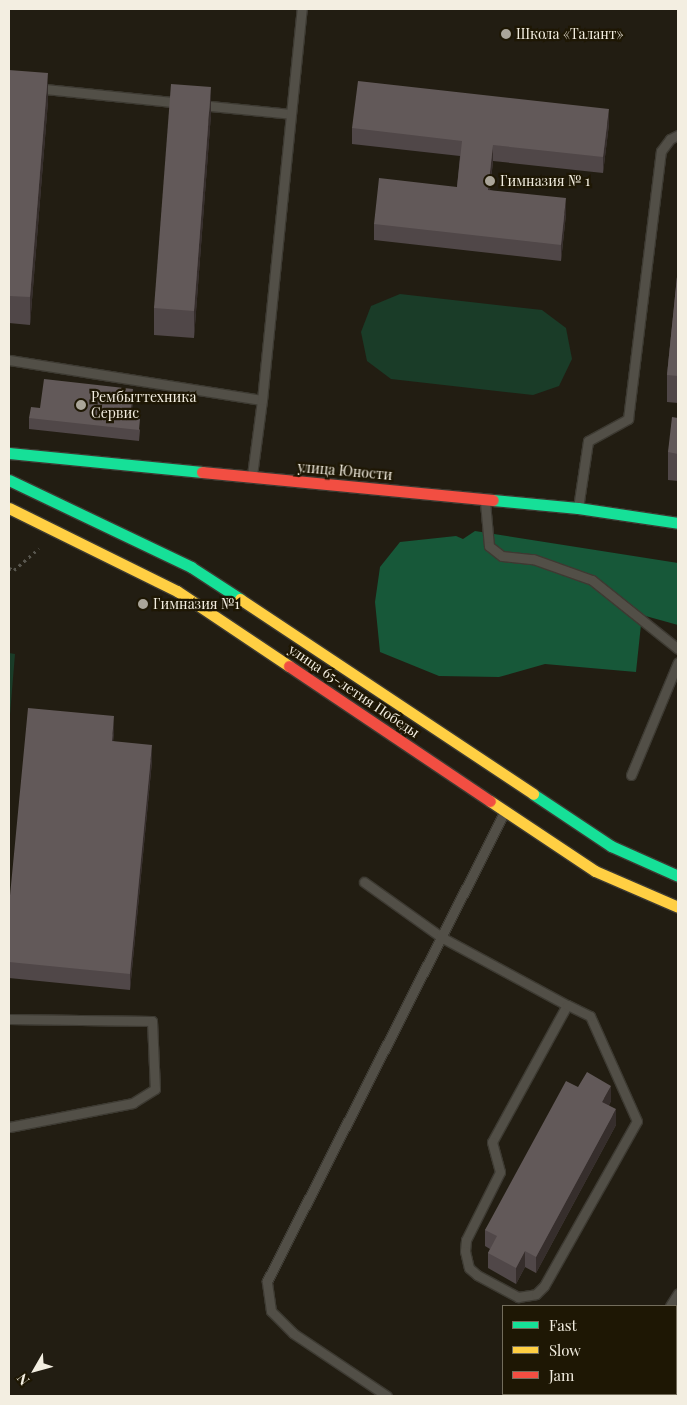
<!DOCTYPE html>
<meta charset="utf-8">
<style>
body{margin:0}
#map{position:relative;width:687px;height:1405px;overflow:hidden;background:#221d12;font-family:"Playfair Display",serif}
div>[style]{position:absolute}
.green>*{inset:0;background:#1a3c28}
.forest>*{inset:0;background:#175839}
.path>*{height:3px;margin-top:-1.5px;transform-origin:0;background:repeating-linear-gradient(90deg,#58564e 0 2.5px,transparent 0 6.5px)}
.roads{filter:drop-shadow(1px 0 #3d3a32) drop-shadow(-1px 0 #3d3a32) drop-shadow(0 1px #3d3a32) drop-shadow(0 -1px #3d3a32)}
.lane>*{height:9px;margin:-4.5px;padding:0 4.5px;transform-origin:4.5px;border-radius:4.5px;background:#524f47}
.fast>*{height:11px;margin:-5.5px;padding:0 5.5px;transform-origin:5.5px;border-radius:5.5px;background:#16e098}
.slow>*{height:11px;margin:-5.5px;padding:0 5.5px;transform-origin:5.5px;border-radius:5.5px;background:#ffcf43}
.jam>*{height:11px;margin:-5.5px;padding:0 5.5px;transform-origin:5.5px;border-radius:5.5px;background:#f24e42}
.wall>*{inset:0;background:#504748}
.shaded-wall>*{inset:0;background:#362e2c}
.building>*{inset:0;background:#625959}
.dots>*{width:14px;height:14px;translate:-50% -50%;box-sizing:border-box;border:2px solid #1e1704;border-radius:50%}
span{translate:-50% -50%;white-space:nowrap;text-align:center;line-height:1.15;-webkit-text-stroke:4.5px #1e1704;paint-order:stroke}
.poi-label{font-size:14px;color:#f3eee1}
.left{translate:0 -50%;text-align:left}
.street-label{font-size:14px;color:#f3eee1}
.frame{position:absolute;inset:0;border:10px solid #f3eee1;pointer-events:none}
.legend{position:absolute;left:502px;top:1305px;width:175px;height:90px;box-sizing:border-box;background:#1e1704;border:1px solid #736d5c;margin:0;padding:6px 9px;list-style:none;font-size:15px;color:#f3eee1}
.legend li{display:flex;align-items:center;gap:10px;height:25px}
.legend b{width:25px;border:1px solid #736d5c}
.north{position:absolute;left:10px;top:1345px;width:50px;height:50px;-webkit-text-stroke:4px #1e1704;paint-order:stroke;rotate:232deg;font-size:14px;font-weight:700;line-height:20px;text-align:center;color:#f3eee1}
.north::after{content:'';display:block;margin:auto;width:18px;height:22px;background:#f3eee1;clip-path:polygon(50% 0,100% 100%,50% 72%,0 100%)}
</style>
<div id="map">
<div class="green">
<i style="clip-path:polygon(400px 294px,542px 310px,566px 328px,572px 359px,559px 386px,533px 395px,391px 379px,367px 361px,361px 332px,371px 306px)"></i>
<i style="clip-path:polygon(9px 653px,15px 654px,9px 727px)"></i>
</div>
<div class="forest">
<i style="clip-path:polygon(475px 531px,678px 563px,678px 625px,642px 615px,636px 672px,545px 664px,499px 677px,439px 676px,380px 652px,375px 602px,380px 567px,400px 542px,456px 536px,463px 539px)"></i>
</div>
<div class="path">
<i style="left:9px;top:568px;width:5px;rotate:22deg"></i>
<i style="left:14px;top:570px;width:33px;rotate:-41deg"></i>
</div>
<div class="roads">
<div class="lane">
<i style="left:35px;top:88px;width:148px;rotate:5.8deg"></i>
<i style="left:200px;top:105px;width:91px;rotate:5.6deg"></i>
<i style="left:9px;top:360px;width:256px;rotate:9deg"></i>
<i style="left:252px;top:475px;width:76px;rotate:-82.4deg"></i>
<i style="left:262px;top:400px;width:393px;rotate:-84.2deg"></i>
<i style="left:485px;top:502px;width:44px;rotate:84.8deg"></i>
<i style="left:489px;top:546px;width:16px;rotate:38deg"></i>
<i style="left:502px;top:556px;width:31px;rotate:6deg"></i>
<i style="left:533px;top:559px;width:63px;rotate:19.6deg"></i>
<i style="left:592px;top:580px;width:110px;rotate:38.7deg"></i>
<i style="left:578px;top:508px;width:68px;rotate:-81.5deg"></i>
<i style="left:588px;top:441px;width:46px;rotate:-28.8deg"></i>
<i style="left:628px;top:419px;width:270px;rotate:-83deg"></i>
<i style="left:661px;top:151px;width:15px;rotate:-53deg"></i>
<i style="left:670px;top:139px;width:9px;rotate:-27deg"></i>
<i style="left:631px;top:775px;width:122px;rotate:-67.4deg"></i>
<i style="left:364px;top:882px;width:95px;rotate:35.5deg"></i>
<i style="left:441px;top:937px;width:143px;rotate:28.4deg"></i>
<i style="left:567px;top:1005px;width:156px;rotate:118.7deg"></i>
<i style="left:492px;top:1142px;width:31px;rotate:75deg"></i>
<i style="left:500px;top:1172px;width:76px;rotate:116.6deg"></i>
<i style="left:466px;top:1240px;width:11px;rotate:95deg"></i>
<i style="left:465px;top:1251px;width:17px;rotate:77deg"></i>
<i style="left:469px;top:1268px;width:11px;rotate:41deg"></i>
<i style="left:477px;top:1275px;width:47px;rotate:28.2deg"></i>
<i style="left:518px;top:1297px;width:18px;rotate:-9deg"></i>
<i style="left:536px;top:1294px;width:11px;rotate:-45deg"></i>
<i style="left:544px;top:1286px;width:189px;rotate:-60.6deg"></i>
<i style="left:637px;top:1121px;width:115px;rotate:-114.1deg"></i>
<i style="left:590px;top:1016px;width:25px;rotate:-154deg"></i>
<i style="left:9px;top:1019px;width:143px;rotate:0.8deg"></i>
<i style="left:152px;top:1021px;width:68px;rotate:87.5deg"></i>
<i style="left:155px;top:1089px;width:26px;rotate:148deg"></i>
<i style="left:133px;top:1103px;width:126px;rotate:169deg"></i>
<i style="left:670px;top:1306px;width:15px;rotate:-58deg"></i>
<i style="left:387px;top:1396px;width:113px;rotate:-146.2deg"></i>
<i style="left:293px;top:1333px;width:31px;rotate:-135deg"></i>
<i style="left:271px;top:1311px;width:30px;rotate:-98deg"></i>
<i style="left:267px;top:1281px;width:525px;rotate:-63.14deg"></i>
<i style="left:619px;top:1396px;width:3px;rotate:-45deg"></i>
</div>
<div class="fast">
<i style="left:9px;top:453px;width:194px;rotate:5.6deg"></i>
<i style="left:9px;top:480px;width:202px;rotate:25.5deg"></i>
<i style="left:191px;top:567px;width:59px;rotate:33.1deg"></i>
<i style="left:493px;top:500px;width:85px;rotate:5.4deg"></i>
<i style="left:578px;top:508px;width:101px;rotate:8.5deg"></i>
<i style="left:533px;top:794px;width:94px;rotate:33.7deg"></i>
<i style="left:611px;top:846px;width:73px;rotate:24.1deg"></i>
</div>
<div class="slow">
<i style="left:9px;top:508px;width:187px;rotate:26.3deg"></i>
<i style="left:177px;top:591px;width:135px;rotate:33.8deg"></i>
<i style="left:240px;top:599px;width:352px;rotate:33.6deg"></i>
<i style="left:490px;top:801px;width:126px;rotate:33.7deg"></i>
<i style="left:595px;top:871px;width:90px;rotate:23.4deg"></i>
</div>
<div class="jam">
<i style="left:202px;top:472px;width:292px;rotate:5.5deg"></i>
<i style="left:289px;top:666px;width:242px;rotate:33.9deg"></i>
</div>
</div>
<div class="wall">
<i style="clip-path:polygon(9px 70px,48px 101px,30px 325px,9px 323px)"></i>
<i style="clip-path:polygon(211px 114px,194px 338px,154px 335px,154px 308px)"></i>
<i style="clip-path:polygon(609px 124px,603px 173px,493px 161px,490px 190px,566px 214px,561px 261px,374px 240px,374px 224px,457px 187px,460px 156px,352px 144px,352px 128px)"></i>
<i style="clip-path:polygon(678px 267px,678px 403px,667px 402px,667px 375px)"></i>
<i style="clip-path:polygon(133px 400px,131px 418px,140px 430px,139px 441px,29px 429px,29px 418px,40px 408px)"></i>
<i style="clip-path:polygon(678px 418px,678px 481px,668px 480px,668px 452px)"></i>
<i style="clip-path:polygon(114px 732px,113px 741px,152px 761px,130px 990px,9px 978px,9px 906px)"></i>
<i style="clip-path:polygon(578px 1087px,611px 1101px,609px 1105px,616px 1125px,536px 1273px,525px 1267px,516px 1284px,488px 1268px,488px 1253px,490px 1249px,485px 1246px,485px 1230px)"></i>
</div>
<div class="shaded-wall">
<i style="clip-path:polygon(48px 73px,48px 101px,30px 325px,30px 297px)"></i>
<i style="clip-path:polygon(211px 87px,211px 114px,194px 338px,194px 311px)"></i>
<i style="clip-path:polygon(609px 109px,609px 124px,603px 173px,603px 157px)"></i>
<i style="clip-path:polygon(493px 145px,493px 161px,488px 206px,488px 190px)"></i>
<i style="clip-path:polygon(566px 198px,566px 214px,561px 261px,561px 245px)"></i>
<i style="clip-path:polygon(133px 389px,133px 400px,130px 429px,130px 418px)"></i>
<i style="clip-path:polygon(114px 716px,114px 732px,112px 757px,112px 741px)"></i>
<i style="clip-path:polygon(152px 745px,152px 761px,130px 990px,130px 974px)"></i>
<i style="clip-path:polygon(611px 1086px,611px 1101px,602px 1118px,602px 1102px)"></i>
<i style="clip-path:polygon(616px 1109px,616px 1125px,536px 1273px,536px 1257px)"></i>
<i style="clip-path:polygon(525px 1251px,525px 1267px,516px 1284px,516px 1268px)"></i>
</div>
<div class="building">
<i style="clip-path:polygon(9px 70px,48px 73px,30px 297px,9px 296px)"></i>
<i style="clip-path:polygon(358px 81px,609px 109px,603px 157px,493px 145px,488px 190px,566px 198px,561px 245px,374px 224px,379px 178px,457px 187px,462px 141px,352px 128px)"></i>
<i style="clip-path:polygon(171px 84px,211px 87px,194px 311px,154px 308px)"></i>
<i style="clip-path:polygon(678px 267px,678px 376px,667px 375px)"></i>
<i style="clip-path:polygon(44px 379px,133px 389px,130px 418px,140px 419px,139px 430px,29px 418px,31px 407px,40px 408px)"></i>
<i style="clip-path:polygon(672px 417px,678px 418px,678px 454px,668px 452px)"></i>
<i style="clip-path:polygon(28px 708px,114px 716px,112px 741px,152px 745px,130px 974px,9px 962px,9px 906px)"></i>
<i style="clip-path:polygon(587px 1072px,611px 1086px,602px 1102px,616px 1109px,536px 1257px,525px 1251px,516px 1268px,488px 1253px,497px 1236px,485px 1230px,566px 1081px,578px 1087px)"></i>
</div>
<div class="dots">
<i style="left:506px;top:34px;background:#aaa599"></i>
<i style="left:490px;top:181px;background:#aaa599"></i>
<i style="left:81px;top:405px;background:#aaa599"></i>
<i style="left:143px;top:604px;background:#aaa599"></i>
</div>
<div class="poi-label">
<span class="left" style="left:516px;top:34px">Школа «Талант»</span>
<span class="left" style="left:500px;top:181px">Гимназия № 1</span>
<span class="left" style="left:91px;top:405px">Рембыттехника<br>Сервис</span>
<span class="left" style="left:153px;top:604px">Гимназия №1</span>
</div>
<div class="street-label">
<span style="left:345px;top:471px;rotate:5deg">улица Юности</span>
<span style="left:354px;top:691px;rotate:34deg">улица 65-летия Победы</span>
</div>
<div class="frame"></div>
<ul class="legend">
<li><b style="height:6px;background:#16e098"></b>Fast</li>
<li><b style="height:6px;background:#ffcf43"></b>Slow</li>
<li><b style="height:6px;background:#f24e42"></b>Jam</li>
</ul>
<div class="north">N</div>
</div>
